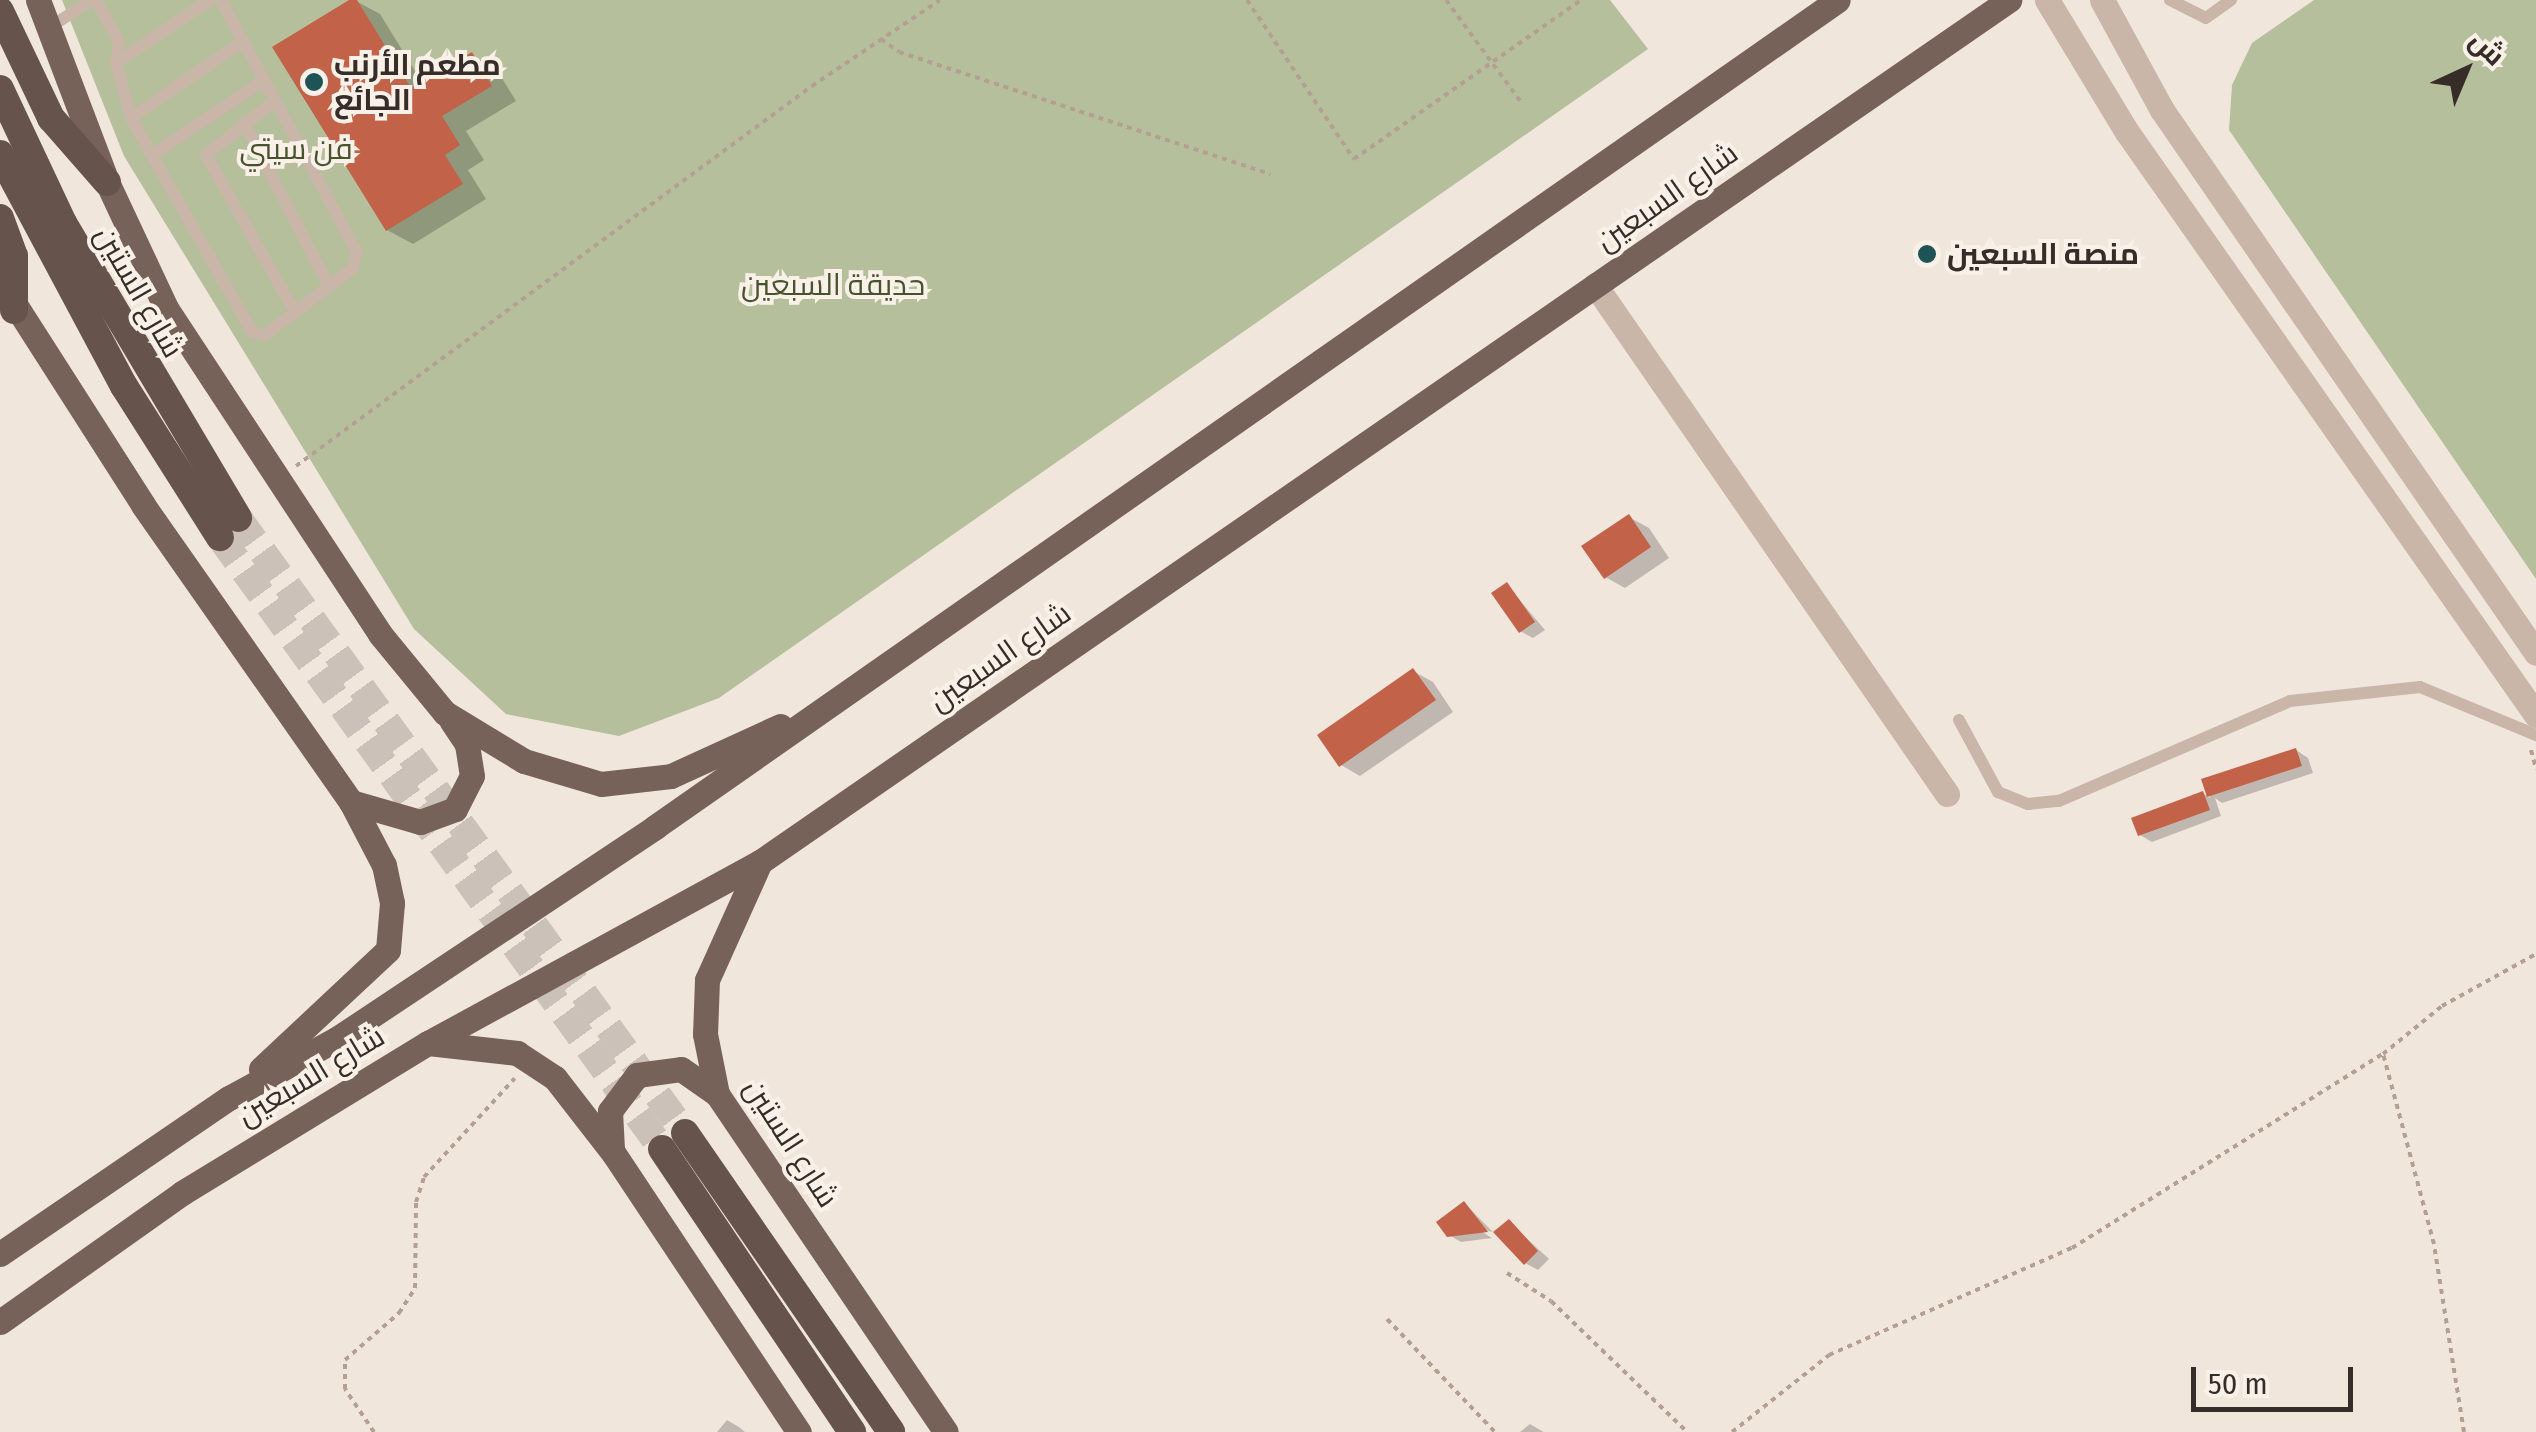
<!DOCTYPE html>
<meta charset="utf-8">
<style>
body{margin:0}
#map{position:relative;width:2536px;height:1432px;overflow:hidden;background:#f1e6dc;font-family:"Fira Sans Condensed",Cairo,sans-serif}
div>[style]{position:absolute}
.green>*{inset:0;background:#b5bf9c}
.shadow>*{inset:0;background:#0003}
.building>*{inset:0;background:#c26249}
.trunk-tunnel>*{height:28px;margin-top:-14px;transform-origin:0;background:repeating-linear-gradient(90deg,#ccc1b8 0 28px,transparent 0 42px)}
.path>*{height:4px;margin-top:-2px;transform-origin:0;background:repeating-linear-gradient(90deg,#b4a092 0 5px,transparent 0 10px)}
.service>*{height:12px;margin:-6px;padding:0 6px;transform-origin:6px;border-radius:6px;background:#c9b6a8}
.minor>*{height:25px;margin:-12.5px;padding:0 12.5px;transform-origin:12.5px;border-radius:12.5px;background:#c9b6a8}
.tertiary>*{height:25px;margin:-12.5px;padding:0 12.5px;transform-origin:12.5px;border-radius:12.5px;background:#c9b6a8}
.primary>*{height:25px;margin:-12.5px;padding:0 12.5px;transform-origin:12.5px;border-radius:12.5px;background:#776259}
.trunk>*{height:28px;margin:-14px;padding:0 14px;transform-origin:14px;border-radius:14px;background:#66544c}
.dots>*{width:28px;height:28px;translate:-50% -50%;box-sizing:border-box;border:5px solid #f9f0e8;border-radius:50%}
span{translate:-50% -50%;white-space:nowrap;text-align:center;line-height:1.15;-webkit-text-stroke:8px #f9f0e8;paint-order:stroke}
.poi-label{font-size:30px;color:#362c28;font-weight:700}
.left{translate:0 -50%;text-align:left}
.park-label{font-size:30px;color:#46532c}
.street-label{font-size:30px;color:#362c28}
.north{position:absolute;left:2416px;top:20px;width:100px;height:100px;-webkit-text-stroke:8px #f9f0e8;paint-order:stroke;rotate:44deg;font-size:28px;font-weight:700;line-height:40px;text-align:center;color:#362c28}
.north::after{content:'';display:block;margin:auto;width:35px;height:45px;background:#362c28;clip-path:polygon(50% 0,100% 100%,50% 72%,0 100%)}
.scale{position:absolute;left:2191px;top:1367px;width:162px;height:45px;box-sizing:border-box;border:5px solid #362c28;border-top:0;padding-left:12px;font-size:30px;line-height:35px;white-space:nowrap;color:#362c28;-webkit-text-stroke:8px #f9f0e8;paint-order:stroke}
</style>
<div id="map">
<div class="green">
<i style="clip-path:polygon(62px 0,1610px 0,1648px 49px,719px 698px,619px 736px,506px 714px,414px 629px,124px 156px)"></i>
<i style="clip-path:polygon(2314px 0,2536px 0,2536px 579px,2229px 130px,2232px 85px,2252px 43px)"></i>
</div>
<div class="shadow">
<i style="clip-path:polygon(354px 0,380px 14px,423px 84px,472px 55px,497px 70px,516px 101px,466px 131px,484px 160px,468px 170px,486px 199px,413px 244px,387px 230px)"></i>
<i style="clip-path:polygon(1629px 517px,1649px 528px,1669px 558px,1625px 588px,1605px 577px)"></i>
<i style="clip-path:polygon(1507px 585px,1545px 630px,1533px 638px,1520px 631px)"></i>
<i style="clip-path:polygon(1413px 671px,1433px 682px,1453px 712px,1360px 776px,1341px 765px)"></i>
<i style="clip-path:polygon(2296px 750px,2308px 758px,2313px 773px,2222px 803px,2215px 798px,2221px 816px,2152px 842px,2140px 835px,2203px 793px,2210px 798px,2204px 780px)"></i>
<i style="clip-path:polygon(1465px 1204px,1493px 1232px,1476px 1228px,1492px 1238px,1461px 1242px,1449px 1235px)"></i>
<i style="clip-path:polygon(1509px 1222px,1549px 1259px,1538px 1270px,1525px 1263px)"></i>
<i style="clip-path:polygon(727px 1420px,739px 1427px,745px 1432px,717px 1432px)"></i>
<i style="clip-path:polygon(1530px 1424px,1542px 1431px,1543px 1432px,1520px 1432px)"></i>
</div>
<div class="building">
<i style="clip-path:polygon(349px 0,357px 0,411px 88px,472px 52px,492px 86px,442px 116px,460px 145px,445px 155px,463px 184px,386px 231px,272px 47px)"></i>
<i style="clip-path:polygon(1629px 514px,1651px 547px,1604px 579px,1581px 546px)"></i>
<i style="clip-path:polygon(1507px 582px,1535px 622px,1519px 633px,1491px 593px)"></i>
<i style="clip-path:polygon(1413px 668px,1436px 700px,1339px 767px,1317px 735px)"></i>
<i style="clip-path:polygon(2296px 748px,2302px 766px,2207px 797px,2201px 779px)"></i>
<i style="clip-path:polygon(2203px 791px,2210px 810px,2138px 836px,2131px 818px)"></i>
<i style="clip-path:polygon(1464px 1201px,1488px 1232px,1447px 1237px,1436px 1222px)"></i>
<i style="clip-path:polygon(1509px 1219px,1538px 1251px,1524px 1265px,1493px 1232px)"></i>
</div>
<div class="trunk-tunnel">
<i style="left:238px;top:518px;width:760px;rotate:53.99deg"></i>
<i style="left:220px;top:537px;width:755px;rotate:54.16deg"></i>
</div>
<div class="path">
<i style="left:1247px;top:0;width:192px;rotate:56.1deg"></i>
<i style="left:1354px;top:159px;width:277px;rotate:-35deg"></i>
<i style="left:1446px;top:0;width:127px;rotate:53.7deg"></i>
<i style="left:881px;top:39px;width:22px;rotate:36deg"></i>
<i style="left:899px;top:52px;width:391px;rotate:18.2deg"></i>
<i style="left:296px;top:466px;width:641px;rotate:-36.37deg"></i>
<i style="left:812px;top:86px;width:154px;rotate:-33.9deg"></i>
<i style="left:2531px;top:750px;width:20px;rotate:75deg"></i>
<i style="left:1507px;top:1273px;width:52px;rotate:32.5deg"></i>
<i style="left:1551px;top:1301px;width:189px;rotate:43.9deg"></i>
<i style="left:1387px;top:1319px;width:156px;rotate:46.3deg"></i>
<i style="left:374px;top:1432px;width:52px;rotate:-124deg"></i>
<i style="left:345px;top:1389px;width:29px;rotate:-90deg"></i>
<i style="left:345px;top:1360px;width:72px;rotate:-41deg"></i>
<i style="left:399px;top:1313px;width:30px;rotate:-57deg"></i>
<i style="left:415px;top:1288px;width:86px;rotate:-89.3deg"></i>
<i style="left:416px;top:1202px;width:26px;rotate:-72deg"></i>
<i style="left:424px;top:1177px;width:134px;rotate:-47.4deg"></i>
<i style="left:1732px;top:1432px;width:124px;rotate:-38.4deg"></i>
<i style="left:1829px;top:1355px;width:266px;rotate:-23.8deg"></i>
<i style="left:2072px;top:1248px;width:367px;rotate:-32deg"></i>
<i style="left:2464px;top:1432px;width:190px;rotate:-99.1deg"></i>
<i style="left:2434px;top:1244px;width:197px;rotate:-105deg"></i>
<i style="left:2383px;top:1054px;width:76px;rotate:-39.1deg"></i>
<i style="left:2442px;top:1006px;width:107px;rotate:-29deg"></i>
</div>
<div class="service">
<i style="left:96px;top:0;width:48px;rotate:61.3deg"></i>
<i style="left:119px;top:42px;width:21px;rotate:98deg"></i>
<i style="left:116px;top:63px;width:57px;rotate:74.7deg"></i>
<i style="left:131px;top:118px;width:246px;rotate:60.5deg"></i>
<i style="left:252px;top:332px;width:13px;rotate:13deg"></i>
<i style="left:265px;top:335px;width:109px;rotate:-37.2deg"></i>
<i style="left:352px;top:269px;width:18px;rotate:-74deg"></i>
<i style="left:357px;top:252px;width:286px;rotate:-118.4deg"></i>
<i style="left:2170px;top:0;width:40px;rotate:26.6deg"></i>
<i style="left:2206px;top:18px;width:31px;rotate:-36deg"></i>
<i style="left:50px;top:27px;width:50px;rotate:-32.7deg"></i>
<i style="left:116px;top:63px;width:113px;rotate:-33.8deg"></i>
<i style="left:275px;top:101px;width:88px;rotate:142deg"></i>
<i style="left:206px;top:155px;width:180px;rotate:60.5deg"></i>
<i style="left:131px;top:118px;width:136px;rotate:-34.5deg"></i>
<i style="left:244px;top:123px;width:184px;rotate:62.5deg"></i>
<i style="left:152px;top:155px;width:135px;rotate:-33.8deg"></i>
<i style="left:1959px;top:720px;width:82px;rotate:61.6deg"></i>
<i style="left:1998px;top:792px;width:32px;rotate:22deg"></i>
<i style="left:2028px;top:804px;width:31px;rotate:-6deg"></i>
<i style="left:2059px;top:801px;width:252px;rotate:-23.4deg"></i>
<i style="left:2290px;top:701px;width:131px;rotate:-6.1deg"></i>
<i style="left:2420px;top:687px;width:126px;rotate:22.5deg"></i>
</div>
<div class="minor">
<i style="left:1595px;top:285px;width:619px;rotate:55.33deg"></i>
</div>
<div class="tertiary">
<i style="left:2047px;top:0;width:154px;rotate:58.8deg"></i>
<i style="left:2127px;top:132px;width:712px;rotate:54.95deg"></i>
<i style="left:2102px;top:0;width:125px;rotate:61.4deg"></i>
<i style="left:2162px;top:110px;width:659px;rotate:55.44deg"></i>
</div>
<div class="primary">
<i style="left:38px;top:0;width:195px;rotate:69.2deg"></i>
<i style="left:107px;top:182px;width:139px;rotate:64.9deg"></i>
<i style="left:166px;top:308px;width:390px;rotate:56.7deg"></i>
<i style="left:380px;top:634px;width:102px;rotate:50.6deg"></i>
<i style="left:445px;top:713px;width:92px;rotate:31.3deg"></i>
<i style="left:524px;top:761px;width:80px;rotate:16.6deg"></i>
<i style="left:601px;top:784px;width:70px;rotate:-6.5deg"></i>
<i style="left:671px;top:776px;width:120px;rotate:-24.6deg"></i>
<i style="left:0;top:281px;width:266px;rotate:57.4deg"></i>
<i style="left:143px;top:505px;width:363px;rotate:55deg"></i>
<i style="left:351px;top:802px;width:71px;rotate:62.4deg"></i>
<i style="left:384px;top:865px;width:39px;rotate:78deg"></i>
<i style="left:392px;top:903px;width:47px;rotate:94.9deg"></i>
<i style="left:388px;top:950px;width:174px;rotate:136.9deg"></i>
<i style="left:351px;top:802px;width:72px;rotate:16.2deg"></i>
<i style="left:420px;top:822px;width:37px;rotate:-20deg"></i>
<i style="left:455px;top:809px;width:37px;rotate:-63deg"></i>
<i style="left:472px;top:776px;width:32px;rotate:-99deg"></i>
<i style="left:467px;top:744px;width:27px;rotate:-124deg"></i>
<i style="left:760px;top:862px;width:129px;rotate:114.2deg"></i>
<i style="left:707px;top:980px;width:54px;rotate:92.1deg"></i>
<i style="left:705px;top:1034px;width:61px;rotate:78.7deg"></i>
<i style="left:717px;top:1094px;width:408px;rotate:55.9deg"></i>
<i style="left:428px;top:1043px;width:90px;rotate:6.4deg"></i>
<i style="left:517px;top:1053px;width:45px;rotate:33.3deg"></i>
<i style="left:555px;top:1078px;width:96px;rotate:52.2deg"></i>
<i style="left:614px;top:1154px;width:334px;rotate:56.4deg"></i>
<i style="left:612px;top:1149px;width:38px;rotate:-93deg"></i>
<i style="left:610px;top:1111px;width:45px;rotate:-53.1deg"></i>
<i style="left:637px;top:1075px;width:44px;rotate:-7.8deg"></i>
<i style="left:681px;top:1069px;width:44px;rotate:34.8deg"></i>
<i style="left:0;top:1254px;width:277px;rotate:-34.3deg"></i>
<i style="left:229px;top:1098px;width:124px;rotate:-28.8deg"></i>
<i style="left:338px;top:1038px;width:381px;rotate:-33.6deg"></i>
<i style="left:655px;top:827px;width:1443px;rotate:-34.96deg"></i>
<i style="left:0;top:1322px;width:223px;rotate:-35.3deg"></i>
<i style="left:182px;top:1193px;width:288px;rotate:-31.4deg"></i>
<i style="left:428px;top:1043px;width:378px;rotate:-28.6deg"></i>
<i style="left:760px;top:862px;width:1518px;rotate:-34.61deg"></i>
</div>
<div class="trunk">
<i style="left:0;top:11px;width:119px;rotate:64.5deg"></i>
<i style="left:51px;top:118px;width:85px;rotate:48.8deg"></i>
<i style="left:0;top:89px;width:148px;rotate:64.8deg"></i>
<i style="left:63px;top:223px;width:343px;rotate:59.3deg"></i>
<i style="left:0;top:154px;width:263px;rotate:61.9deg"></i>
<i style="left:124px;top:386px;width:179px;rotate:57.6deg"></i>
<i style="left:0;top:218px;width:40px;rotate:69.8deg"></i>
<i style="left:14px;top:256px;width:54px;rotate:90deg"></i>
<i style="left:685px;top:1133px;width:363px;rotate:55.4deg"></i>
<i style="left:662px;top:1149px;width:341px;rotate:56.1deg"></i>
</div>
<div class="dots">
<i style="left:314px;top:82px;background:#1f5456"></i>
<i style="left:1927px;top:254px;background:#1f5456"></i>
</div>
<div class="poi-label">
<span class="left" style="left:334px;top:82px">مطعم الأرنب<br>الجائع</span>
<span class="left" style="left:1947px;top:254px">منصة السبعين</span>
</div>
<div class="park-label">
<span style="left:296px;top:149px">فن سيتي</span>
<span style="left:833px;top:285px">حديقة السبعين</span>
</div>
<div class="street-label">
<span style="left:1667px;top:197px;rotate:-35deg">شارع السبعين</span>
<span style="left:139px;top:292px;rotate:60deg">شارع الستين</span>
<span style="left:1000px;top:657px;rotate:-35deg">شارع السبعين</span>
<span style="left:311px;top:1076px;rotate:-31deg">شارع السبعين</span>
<span style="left:791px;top:1143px;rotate:57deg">شارع الستين</span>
</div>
<div class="north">ش</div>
<div class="scale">50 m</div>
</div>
